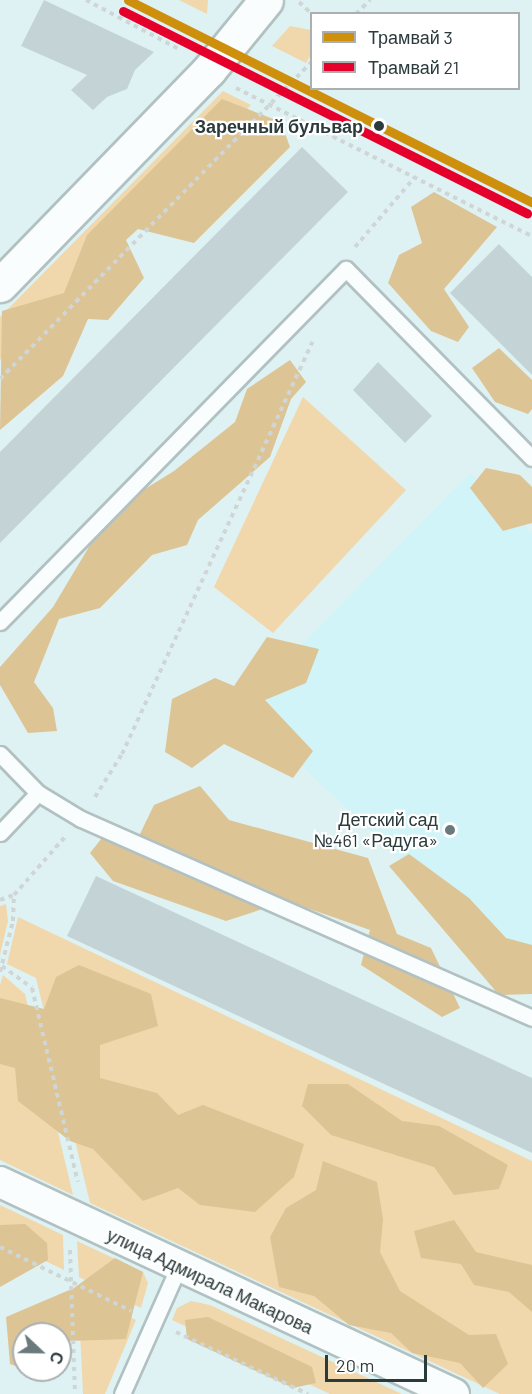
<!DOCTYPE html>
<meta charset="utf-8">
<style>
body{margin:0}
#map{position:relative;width:532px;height:1394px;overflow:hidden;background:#def2f4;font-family:Barlow,sans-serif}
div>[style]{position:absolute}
.built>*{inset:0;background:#d0f4f7}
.green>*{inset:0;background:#f0d8ac}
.forest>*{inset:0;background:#ddc495}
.building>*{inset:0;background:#c4d4d6}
.path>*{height:4px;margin-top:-2px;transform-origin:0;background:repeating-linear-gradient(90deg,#d0d5d5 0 4.5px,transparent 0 9px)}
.roads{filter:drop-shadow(2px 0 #b1c1c2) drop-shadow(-2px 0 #b1c1c2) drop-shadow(0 2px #b1c1c2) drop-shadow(0 -2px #b1c1c2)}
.lane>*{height:15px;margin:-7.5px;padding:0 7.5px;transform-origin:7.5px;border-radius:7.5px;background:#fafdfd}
.street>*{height:30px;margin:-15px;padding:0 15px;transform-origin:15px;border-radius:15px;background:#fafdfd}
.secondary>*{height:33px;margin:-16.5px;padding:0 16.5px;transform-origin:16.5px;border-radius:16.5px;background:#fafdfd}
.tram-1>*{height:9px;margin:-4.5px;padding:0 4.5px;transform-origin:4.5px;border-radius:4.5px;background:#ce900c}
.tram-2>*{height:9px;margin:-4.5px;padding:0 4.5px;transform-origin:4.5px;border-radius:4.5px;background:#e4002b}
.dots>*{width:16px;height:16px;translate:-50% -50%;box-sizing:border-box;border:3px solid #fff;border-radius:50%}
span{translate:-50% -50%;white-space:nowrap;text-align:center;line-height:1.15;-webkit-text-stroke:4.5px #fff;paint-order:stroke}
.stop-label{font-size:18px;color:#2b3a3b;font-weight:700}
.right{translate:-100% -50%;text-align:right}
.poi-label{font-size:18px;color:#2b3a3b}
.street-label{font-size:18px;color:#2b3a3b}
.legend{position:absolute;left:310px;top:12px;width:210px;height:78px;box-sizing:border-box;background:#fff;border:2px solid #aab0b1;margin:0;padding:8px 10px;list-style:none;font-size:18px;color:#2b3a3b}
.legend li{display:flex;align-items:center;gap:12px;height:30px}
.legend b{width:30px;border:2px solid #aab0b1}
.north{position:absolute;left:12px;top:1322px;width:60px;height:60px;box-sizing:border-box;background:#fff;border:2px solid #aab0b1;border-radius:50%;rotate:112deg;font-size:16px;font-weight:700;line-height:24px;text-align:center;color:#2b3a3b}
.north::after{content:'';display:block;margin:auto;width:21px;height:27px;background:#6a7a7c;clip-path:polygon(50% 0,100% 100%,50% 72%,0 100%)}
.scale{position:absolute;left:325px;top:1355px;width:102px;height:27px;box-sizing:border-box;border:3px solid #2b3a3b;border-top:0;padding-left:8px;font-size:18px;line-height:21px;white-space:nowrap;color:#2b3a3b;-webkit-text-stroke:4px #fff;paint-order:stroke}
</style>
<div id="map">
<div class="built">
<i style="clip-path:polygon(470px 473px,532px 532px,532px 962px,497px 952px,240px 707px)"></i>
</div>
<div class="green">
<i style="clip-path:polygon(179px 0,208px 0,207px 14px)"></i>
<i style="clip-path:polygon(290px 26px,311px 30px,311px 55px,306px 63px,272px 46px)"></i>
<i style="clip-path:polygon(223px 91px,251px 105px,0 360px,0 317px)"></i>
<i style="clip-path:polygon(303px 397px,406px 490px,273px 633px,214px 587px)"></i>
<i style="clip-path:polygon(6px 904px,8px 921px,0 955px,0 906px)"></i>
<i style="clip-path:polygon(18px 917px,532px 1161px,532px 1394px,500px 1394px,90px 1203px,36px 978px,7px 964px)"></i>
<i style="clip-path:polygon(3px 975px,25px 994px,73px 1195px,0 1160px,0 985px)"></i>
<i style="clip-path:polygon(0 1205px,63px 1235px,64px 1270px,0 1239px)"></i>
<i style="clip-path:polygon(77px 1241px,143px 1272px,148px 1283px,141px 1308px,79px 1277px)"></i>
<i style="clip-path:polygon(78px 1292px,136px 1320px,105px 1394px,83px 1394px)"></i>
<i style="clip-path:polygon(191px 1301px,210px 1305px,402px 1394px,330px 1394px,172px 1320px,177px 1308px)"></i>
</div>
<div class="forest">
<i style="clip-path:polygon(222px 99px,281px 122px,290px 147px,194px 243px,138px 229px,126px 240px,144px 278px,108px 320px,88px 319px,63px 376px,0 430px,2px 311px,64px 293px,87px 235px)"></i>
<i style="clip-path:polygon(434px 192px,497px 227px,444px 289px,469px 327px,458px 342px,431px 331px,388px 283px,399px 255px,422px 243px,411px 207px)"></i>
<i style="clip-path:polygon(499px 348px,532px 380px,532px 409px,528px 414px,495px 402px,472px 368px)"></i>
<i style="clip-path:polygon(290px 360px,306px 382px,291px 399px,270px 457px,198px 520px,187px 545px,152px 555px,100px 608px,59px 619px,34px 682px,53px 708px,57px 731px,28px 733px,0 685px,0 667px,53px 607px,111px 510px,174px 471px,235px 422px,247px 389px)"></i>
<i style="clip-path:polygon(486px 468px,520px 475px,532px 487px,532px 523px,503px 531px,470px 488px)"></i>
<i style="clip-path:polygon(267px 637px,319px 649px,306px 683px,265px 700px,313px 751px,293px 778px,224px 744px,192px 768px,165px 752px,172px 699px,215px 678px,234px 686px)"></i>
<i style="clip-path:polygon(200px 786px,229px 820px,368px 858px,397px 934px,431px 948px,460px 1008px,442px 1017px,361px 965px,370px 930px,287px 901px,226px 921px,113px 881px,90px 853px,109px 829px,139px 836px,154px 805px)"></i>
<i style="clip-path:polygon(409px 854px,469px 898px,506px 938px,532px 945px,532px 994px,499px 995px,389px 866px)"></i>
<i style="clip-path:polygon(79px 965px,151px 994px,158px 1026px,100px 1045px,100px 1078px,157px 1093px,178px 1115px,203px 1105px,304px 1144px,294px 1177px,255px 1212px,200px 1205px,178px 1188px,143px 1201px,93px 1149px,70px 1141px,18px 1101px,15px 1068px,0 1064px,0 998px,44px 1009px,56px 977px)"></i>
<i style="clip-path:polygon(308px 1084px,348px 1084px,402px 1121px,439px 1126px,508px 1165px,499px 1189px,454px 1195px,434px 1167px,331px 1135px,302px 1106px)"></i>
<i style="clip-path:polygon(323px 1161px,377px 1182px,383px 1219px,380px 1252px,400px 1291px,469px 1335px,496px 1334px,508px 1364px,483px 1388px,460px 1363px,412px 1353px,391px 1333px,349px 1325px,314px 1296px,279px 1287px,270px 1237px,286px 1208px,316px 1190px)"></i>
<i style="clip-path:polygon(454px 1220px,476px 1252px,532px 1265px,532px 1312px,509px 1292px,474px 1285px,461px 1264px,421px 1258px,414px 1231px)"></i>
<i style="clip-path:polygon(25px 1224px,47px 1243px,48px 1260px,0 1287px,0 1225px)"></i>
<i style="clip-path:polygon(115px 1258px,143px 1272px,126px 1339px,69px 1341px,60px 1354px,60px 1334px,24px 1334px,24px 1369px,10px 1364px,6px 1317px,74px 1288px)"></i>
<i style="clip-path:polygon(208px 1317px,312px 1367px,316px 1383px,293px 1388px,187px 1339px,185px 1320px)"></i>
</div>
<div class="building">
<i style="clip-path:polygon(44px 0,154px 52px,135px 70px,127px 89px,107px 97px,93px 110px,71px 90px,87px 75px,21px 46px)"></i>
<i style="clip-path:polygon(302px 147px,348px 192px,0 543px,0 452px)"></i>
<i style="clip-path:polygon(499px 244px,532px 277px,532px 375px,450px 293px)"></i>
<i style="clip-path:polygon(378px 362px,432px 416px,405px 443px,353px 390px)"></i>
<i style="clip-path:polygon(96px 876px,532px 1078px,532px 1153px,67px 936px)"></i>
</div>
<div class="path">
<i style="left:86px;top:0;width:107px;rotate:27.8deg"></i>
<i style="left:299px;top:2px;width:18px;rotate:43deg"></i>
<i style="left:356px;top:14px;width:20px;rotate:-45deg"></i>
<i style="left:236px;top:88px;width:331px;rotate:26.6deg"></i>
<i style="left:355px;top:247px;width:92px;rotate:-49.4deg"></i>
<i style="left:0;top:379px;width:445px;rotate:-45.5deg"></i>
<i style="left:95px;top:797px;width:51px;rotate:-57.9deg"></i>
<i style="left:122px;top:754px;width:454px;rotate:-65.2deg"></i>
<i style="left:0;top:900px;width:15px;rotate:-20deg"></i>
<i style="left:14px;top:895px;width:77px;rotate:-48.7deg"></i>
<i style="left:2px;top:966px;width:37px;rotate:36deg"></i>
<i style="left:32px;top:988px;width:199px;rotate:76.7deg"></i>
<i style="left:0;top:972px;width:53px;rotate:-75.7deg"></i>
<i style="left:13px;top:921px;width:26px;rotate:-88deg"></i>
<i style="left:0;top:1247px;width:146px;rotate:26deg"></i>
<i style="left:70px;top:1250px;width:144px;rotate:88deg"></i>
<i style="left:176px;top:1332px;width:146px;rotate:25.2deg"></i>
</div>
<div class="roads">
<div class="lane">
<i style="left:0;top:622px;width:494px;rotate:-45.6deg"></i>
<i style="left:346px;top:269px;width:265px;rotate:45.5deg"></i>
<i style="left:0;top:754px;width:54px;rotate:45.7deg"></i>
<i style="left:38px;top:793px;width:50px;rotate:31.2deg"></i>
<i style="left:81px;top:819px;width:493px;rotate:23.8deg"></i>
<i style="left:0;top:833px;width:55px;rotate:-46.5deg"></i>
<i style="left:122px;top:1394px;width:140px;rotate:-66deg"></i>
</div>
<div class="street">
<i style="left:0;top:1182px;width:501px;rotate:25.03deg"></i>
</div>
<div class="secondary">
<i style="left:0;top:285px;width:300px;rotate:-45.8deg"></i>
<i style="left:209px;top:70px;width:90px;rotate:-50.8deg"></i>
</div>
</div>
<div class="tram-1">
<i style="left:128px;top:0;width:452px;rotate:26.6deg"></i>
</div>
<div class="tram-2">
<i style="left:123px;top:11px;width:452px;rotate:26.6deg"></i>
</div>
<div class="dots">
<i style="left:379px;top:126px;background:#2b3a3b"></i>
<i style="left:450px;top:830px;background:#6a7a7c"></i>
</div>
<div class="stop-label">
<span class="right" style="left:363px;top:126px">Заречный бульвар</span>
</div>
<div class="poi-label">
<span class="right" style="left:438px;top:830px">Детский сад<br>№461 «Радуга»</span>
</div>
<div class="street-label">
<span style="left:210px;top:1281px;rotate:25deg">улица Адмирала Макарова</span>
</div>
<ul class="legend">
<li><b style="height:8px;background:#ce900c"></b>Трамвай 3</li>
<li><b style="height:8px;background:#e4002b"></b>Трамвай 21</li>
</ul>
<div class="north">С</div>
<div class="scale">20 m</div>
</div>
